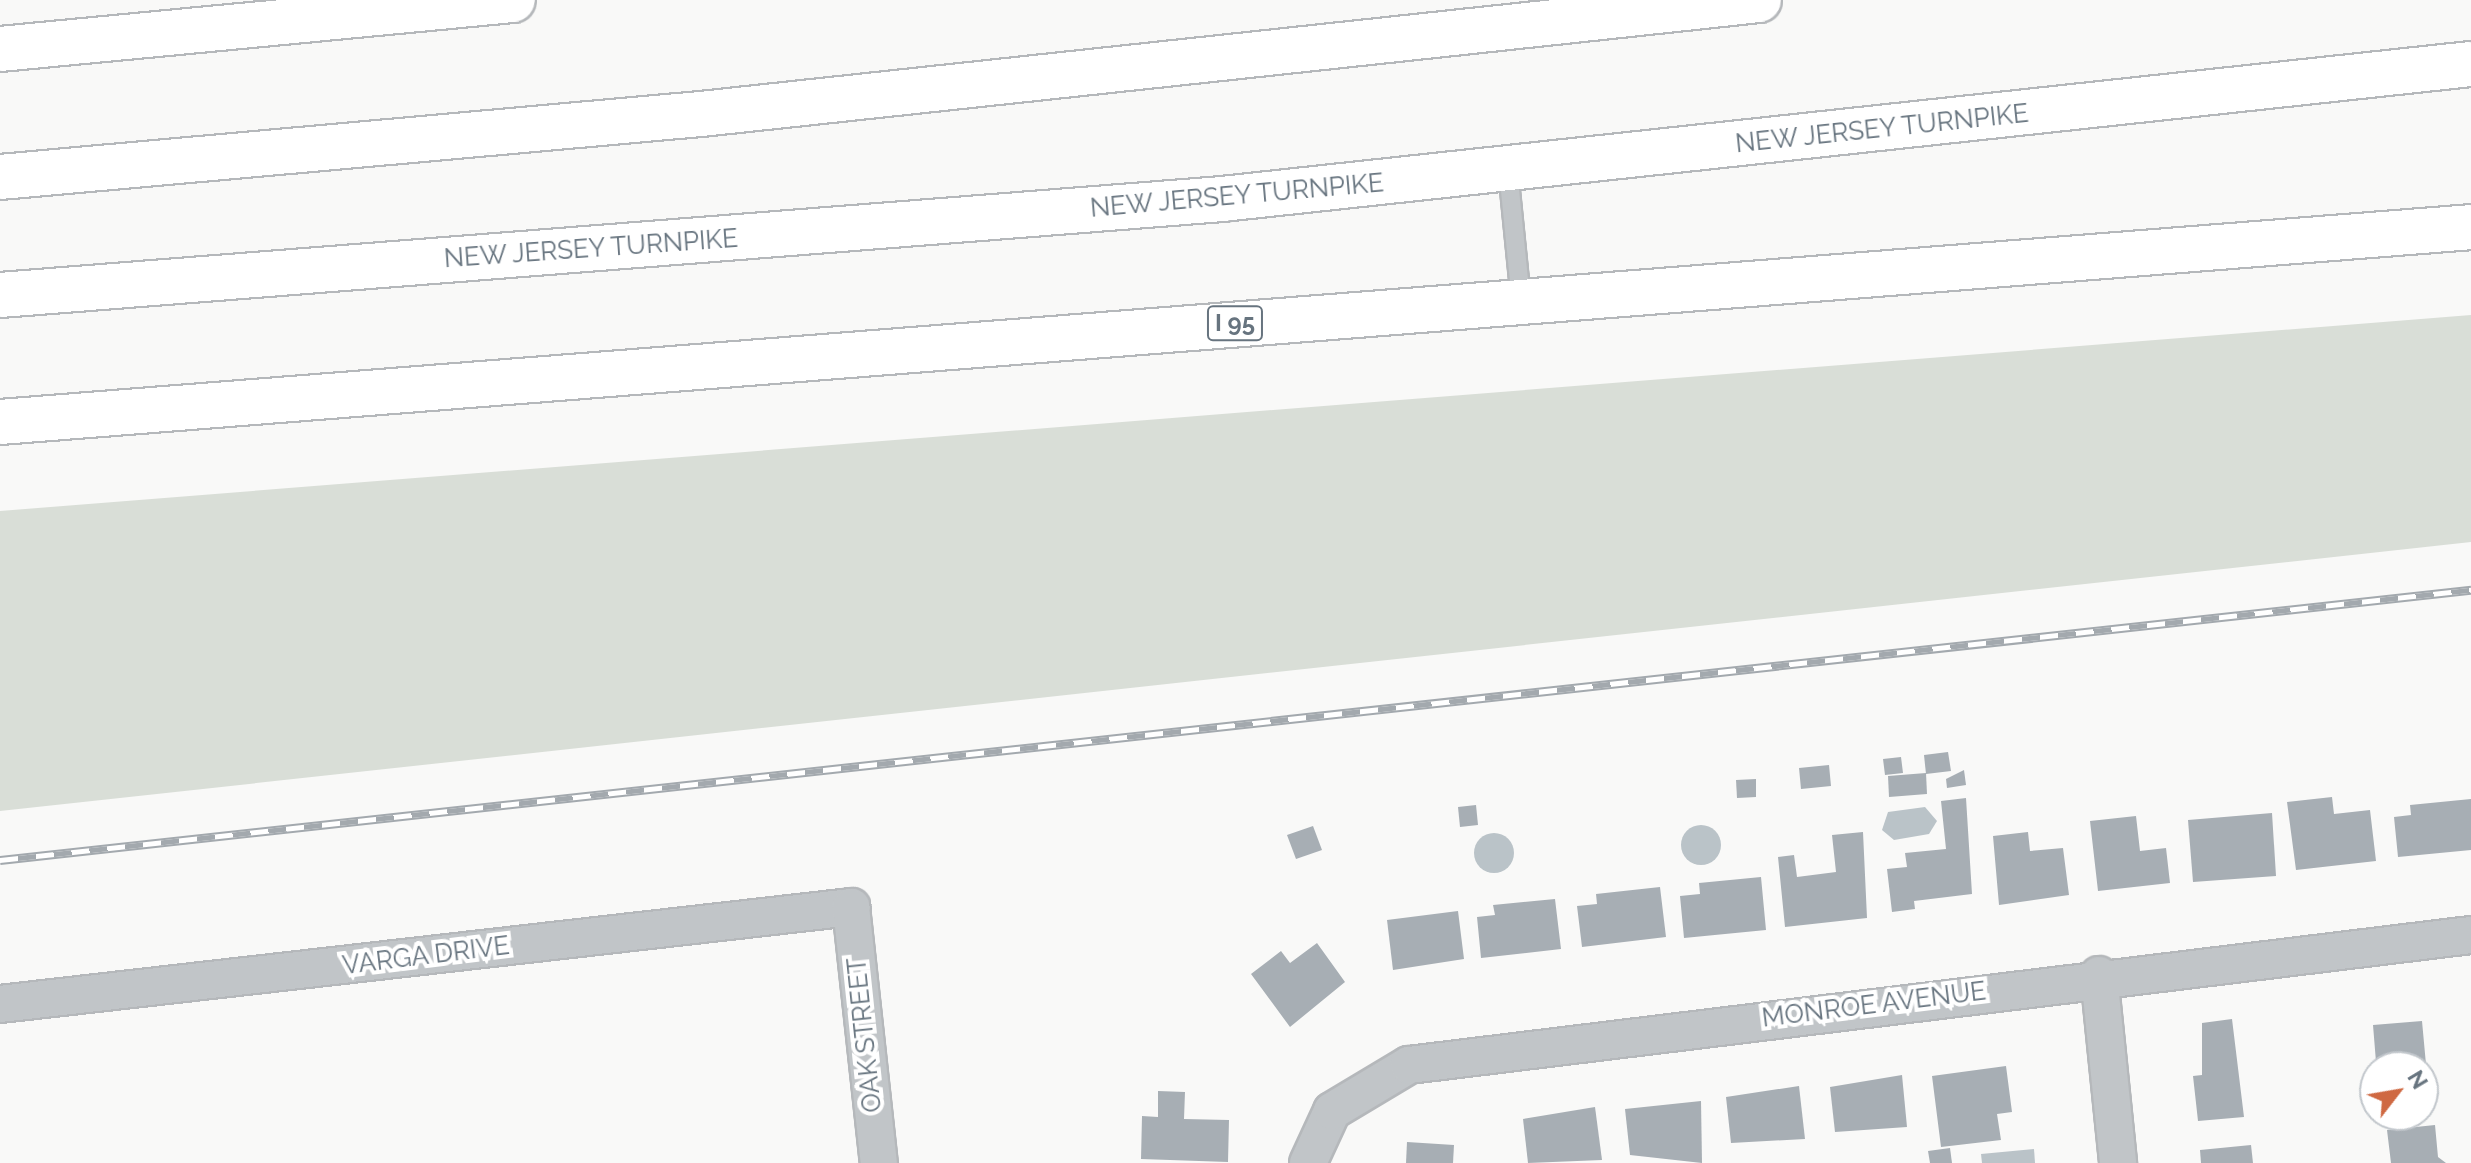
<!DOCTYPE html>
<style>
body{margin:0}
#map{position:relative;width:2471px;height:1163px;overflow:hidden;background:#f9f9f8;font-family:Raleway,sans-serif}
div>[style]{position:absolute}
.green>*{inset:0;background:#d9ded7}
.water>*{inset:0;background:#bac3c8}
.round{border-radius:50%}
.building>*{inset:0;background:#a7aeb4}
.roads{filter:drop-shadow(2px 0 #b5b8bb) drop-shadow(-2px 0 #b5b8bb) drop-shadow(0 2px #b5b8bb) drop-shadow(0 -2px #b5b8bb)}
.lane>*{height:18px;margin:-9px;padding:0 9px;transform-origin:9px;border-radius:9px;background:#c1c5c8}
.street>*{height:36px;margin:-18px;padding:0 18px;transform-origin:18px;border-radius:18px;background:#c1c5c8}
.highway>*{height:44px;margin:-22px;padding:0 22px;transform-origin:22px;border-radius:22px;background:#fff}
.rail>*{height:9px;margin-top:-4.5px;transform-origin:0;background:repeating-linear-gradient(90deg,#fff 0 18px,#a3a9ae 0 36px);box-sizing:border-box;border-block:2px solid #a3a9ae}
span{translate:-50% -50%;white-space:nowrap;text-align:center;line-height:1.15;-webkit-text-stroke:8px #fff;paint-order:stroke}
.shield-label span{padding:2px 6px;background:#fff;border:2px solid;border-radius:6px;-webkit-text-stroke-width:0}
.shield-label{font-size:24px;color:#67747f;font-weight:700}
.street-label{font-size:26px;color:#67747f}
.north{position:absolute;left:2359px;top:1051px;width:80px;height:80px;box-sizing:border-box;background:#fff;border:2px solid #c2c7cc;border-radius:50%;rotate:59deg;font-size:22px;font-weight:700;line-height:32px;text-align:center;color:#67747f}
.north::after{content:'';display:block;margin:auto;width:28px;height:36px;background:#cf6942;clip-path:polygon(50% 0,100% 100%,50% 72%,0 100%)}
</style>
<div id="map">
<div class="green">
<i style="clip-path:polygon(2471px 315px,2471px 542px,0 811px,0 511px)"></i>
</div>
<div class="water">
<i style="clip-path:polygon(1925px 807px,1937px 821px,1929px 834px,1894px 840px,1882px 830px,1888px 812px)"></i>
<i class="round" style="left:1681px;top:825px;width:40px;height:40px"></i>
<i class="round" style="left:1474px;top:833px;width:40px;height:40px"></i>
<i style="clip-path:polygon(2034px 1149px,2035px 1163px,1982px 1163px,1981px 1154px)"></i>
</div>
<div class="building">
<i style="clip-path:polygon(1948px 752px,1951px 771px,1926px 774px,1924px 755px)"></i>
<i style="clip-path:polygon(1901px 757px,1903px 773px,1885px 775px,1883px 759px)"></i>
<i style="clip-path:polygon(1829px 765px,1831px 786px,1801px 789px,1799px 768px)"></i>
<i style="clip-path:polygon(1964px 770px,1966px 785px,1947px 788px,1946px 779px)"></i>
<i style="clip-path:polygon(1926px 773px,1927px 794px,1889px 797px,1888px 776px)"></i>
<i style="clip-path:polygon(1756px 779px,1756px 797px,1737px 798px,1736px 780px)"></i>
<i style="clip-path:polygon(2332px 797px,2334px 814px,2370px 810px,2376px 861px,2296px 870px,2287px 802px)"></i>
<i style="clip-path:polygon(1966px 798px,1972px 894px,1914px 901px,1915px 909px,1892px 912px,1887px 869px,1907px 867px,1905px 853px,1946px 849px,1941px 801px)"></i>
<i style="clip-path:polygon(2471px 799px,2471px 850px,2398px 857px,2394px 817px,2411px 815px,2410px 805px)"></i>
<i style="clip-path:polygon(1476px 805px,1478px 825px,1460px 827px,1458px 807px)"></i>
<i style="clip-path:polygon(2272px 813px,2276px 876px,2193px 882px,2188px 820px)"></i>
<i style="clip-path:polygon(2136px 816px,2140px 851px,2166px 848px,2170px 883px,2098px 891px,2090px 821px)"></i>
<i style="clip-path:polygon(1313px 826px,1322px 850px,1296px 859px,1287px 835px)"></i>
<i style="clip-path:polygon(1863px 832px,1867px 918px,1785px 927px,1778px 857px,1794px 855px,1797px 877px,1836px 872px,1832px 835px)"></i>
<i style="clip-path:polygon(2028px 832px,2030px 851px,2063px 848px,2069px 895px,1999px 905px,1993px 836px)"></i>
<i style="clip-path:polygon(1761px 877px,1766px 930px,1684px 938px,1680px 896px,1700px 894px,1699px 883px)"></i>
<i style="clip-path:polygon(1660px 887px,1666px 937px,1582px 947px,1577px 906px,1597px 904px,1596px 894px)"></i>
<i style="clip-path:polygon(1555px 899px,1561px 949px,1481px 958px,1477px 917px,1495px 915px,1493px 905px)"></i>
<i style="clip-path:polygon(1458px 911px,1464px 959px,1393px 970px,1387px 920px)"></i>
<i style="clip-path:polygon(1317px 943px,1345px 982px,1290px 1027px,1251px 974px,1281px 951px,1290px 963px)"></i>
<i style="clip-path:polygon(2232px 1019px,2244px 1117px,2198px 1121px,2193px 1076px,2202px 1075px,2202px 1023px)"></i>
<i style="clip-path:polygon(2422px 1021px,2429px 1097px,2423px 1097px,2423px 1067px,2376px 1062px,2373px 1025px)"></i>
<i style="clip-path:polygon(2006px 1066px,2012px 1112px,1997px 1114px,2001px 1140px,1941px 1147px,1932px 1076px)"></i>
<i style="clip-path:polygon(1902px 1075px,1907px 1127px,1835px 1132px,1830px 1087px)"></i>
<i style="clip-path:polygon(1799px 1086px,1805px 1139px,1731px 1143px,1726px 1097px)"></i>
<i style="clip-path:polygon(1158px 1091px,1185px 1092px,1184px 1119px,1229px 1120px,1228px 1162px,1141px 1159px,1142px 1116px,1158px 1117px)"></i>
<i style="clip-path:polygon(1701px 1101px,1702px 1163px,1630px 1155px,1625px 1109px)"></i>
<i style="clip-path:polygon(1595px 1107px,1602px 1160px,1528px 1163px,1523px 1119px)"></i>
<i style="clip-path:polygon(2435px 1125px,2438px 1157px,2446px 1163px,2391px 1163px,2387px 1130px)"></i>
<i style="clip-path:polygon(1407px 1142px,1454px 1145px,1453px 1163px,1406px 1163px)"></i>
<i style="clip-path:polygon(2251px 1145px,2253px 1163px,2201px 1163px,2200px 1150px)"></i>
<i style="clip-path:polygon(1950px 1148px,1952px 1163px,1930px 1163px,1928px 1151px)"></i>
</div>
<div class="roads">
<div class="lane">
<i style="left:1508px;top:170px;width:131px;rotate:84.3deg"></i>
</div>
<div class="street">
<i style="left:2099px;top:975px;width:189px;rotate:84.2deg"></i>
<i style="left:0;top:1004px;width:857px;rotate:-6.5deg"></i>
<i style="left:851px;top:907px;width:258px;rotate:83.8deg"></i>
<i style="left:1308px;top:1163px;width:57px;rotate:-65.2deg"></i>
<i style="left:1332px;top:1111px;width:90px;rotate:-30.9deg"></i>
<i style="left:1409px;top:1065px;width:1070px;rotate:-6.98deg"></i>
</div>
<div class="highway">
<i style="left:0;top:49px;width:515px;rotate:-5.46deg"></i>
<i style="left:0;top:177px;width:704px;rotate:-5.14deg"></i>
<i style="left:701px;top:114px;width:1064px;rotate:-6.15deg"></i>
<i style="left:0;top:295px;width:1226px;rotate:-4.49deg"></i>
<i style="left:1222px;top:199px;width:1256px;rotate:-6.17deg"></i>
<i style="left:0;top:422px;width:2479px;rotate:-4.51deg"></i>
</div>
</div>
<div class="rail">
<i style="left:0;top:860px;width:2486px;rotate:-6.24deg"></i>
</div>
<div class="shield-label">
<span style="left:1235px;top:323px">I 95</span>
</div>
<div class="street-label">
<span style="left:1882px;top:129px;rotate:-6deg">NEW JERSEY TURNPIKE</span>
<span style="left:1237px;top:196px;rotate:-5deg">NEW JERSEY TURNPIKE</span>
<span style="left:591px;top:249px;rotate:-4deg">NEW JERSEY TURNPIKE</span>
<span style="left:426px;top:956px;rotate:-7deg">VARGA DRIVE</span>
<span style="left:1874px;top:1005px;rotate:-7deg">MONROE AVENUE</span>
<span style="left:865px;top:1035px;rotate:-96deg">OAK STREET</span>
</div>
<div class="north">N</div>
</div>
